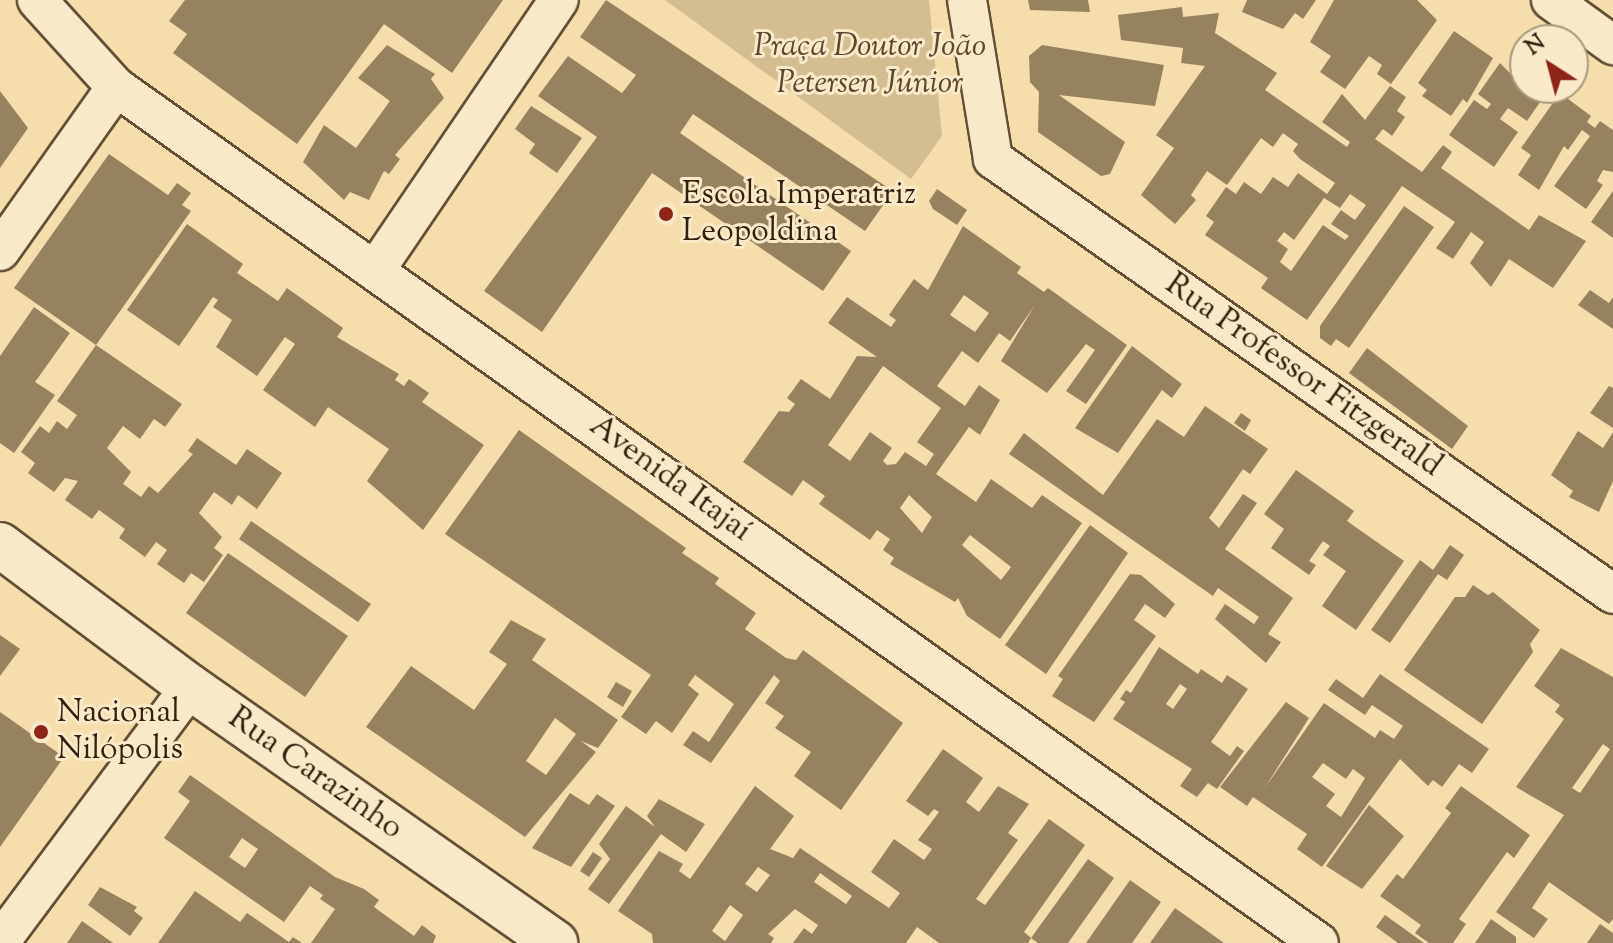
<!DOCTYPE html>
<meta charset="utf-8">
<style>
body{margin:0}
#map{position:relative;width:1613px;height:943px;overflow:hidden;background:#f5ddac;font-family:"Sorts Mill Goudy",serif}
div>[style]{position:absolute}
.green>*{inset:0;background:#d4bd91}
.building>*{inset:0;background:#978260}
.roads{filter:drop-shadow(2px 0 #634f35) drop-shadow(-2px 0 #634f35) drop-shadow(0 2px #634f35) drop-shadow(0 -2px #634f35)}
.minor>*{height:38px;margin:-19px;padding:0 19px;transform-origin:19px;border-radius:19px;background:#f8e9c9}
.tertiary>*{height:44px;margin:-22px;padding:0 22px;transform-origin:22px;border-radius:22px;background:#f8e9c9}
.dots>*{width:22px;height:22px;translate:-50% -50%;box-sizing:border-box;border:4px solid #f8e9c9;border-radius:50%}
span{translate:-50% -50%;white-space:nowrap;text-align:center;line-height:1.15;-webkit-text-stroke:6px #f8e9c9;paint-order:stroke}
.park-label{font-size:32px;color:#5a472e;font-style:italic}
.poi-label{font-size:32px;color:#32200d}
.left{translate:0 -50%;text-align:left}
.street-label{font-size:32px;color:#32200d}
.north{position:absolute;left:1509px;top:24px;width:80px;height:80px;box-sizing:border-box;background:#f8e9c9;border:2px solid #a9997e;border-radius:50%;rotate:324deg;font-size:22px;font-weight:700;line-height:32px;text-align:center;color:#32200d}
.north::after{content:'';display:block;margin:auto;width:28px;height:36px;background:#8f2418;clip-path:polygon(50% 0,100% 100%,50% 72%,0 100%)}
</style>
<div id="map">
<div class="green">
<i style="clip-path:polygon(665px 0,929px 0,942px 136px,911px 179px)"></i>
</div>
<div class="building">
<i style="clip-path:polygon(185px 0,503px 0,452px 73px,384px 24px,297px 144px,173px 53px,187px 34px,169px 21px)"></i>
<i style="clip-path:polygon(606px 0,893px 191px,865px 231px,693px 114px,680px 133px,851px 251px,823px 291px,652px 173px,542px 332px,484px 291px,597px 137px,538px 96px,568px 56px,622px 93px,636px 75px,580px 37px)"></i>
<i style="clip-path:polygon(1028px 0,1088px 0,1090px 12px,1030px 10px)"></i>
<i style="clip-path:polygon(1247px 0,1316px 0,1303px 19px,1295px 13px,1283px 29px,1242px 12px)"></i>
<i style="clip-path:polygon(1334px 0,1417px 0,1437px 20px,1391px 84px,1377px 74px,1382px 65px,1369px 56px,1345px 89px,1320px 72px,1331px 56px,1310px 42px)"></i>
<i style="clip-path:polygon(evenodd,1182px 7px,1183px 17px,1219px 13px,1215px 33px,1277px 73px,1265px 90px,1347px 147px,1350px 142px,1322px 122px,1342px 94px,1365px 120px,1390px 86px,1406px 97px,1397px 111px,1405px 117px,1392px 136px,1383px 129px,1375px 139px,1422px 172px,1443px 145px,1452px 152px,1441px 168px,1529px 230px,1539px 215px,1586px 241px,1553px 288px,1509px 259px,1491px 287px,1470px 263px,1484px 242px,1471px 232px,1453px 259px,1436px 248px,1455px 222px,1402px 186px,1307px 320px,1261px 288px,1268px 278px,1205px 235px,1214px 222px,1206px 216px,1226px 187px,1236px 194px,1244px 182px,1261px 194px,1273px 177px,1288px 187px,1298px 173px,1327px 194px,1335px 183px,1300px 159px,1293px 151px,1298px 144px,1283px 133px,1273px 147px,1261px 138px,1227px 185px,1207px 171px,1191px 195px,1196px 200px,1175px 224px,1141px 195px,1174px 148px,1156px 135px,1205px 66px,1181px 63px,1183px 48px,1121px 40px,1118px 15px,1182px 7px,1350px 194px,1366px 205px,1355px 220px,1341px 210px,1331px 224px,1349px 236px,1345px 240px,1323px 225px,1291px 271px,1280px 262px,1288px 249px,1277px 241px,1284px 232px,1294px 240px,1324px 198px,1340px 208px,1350px 194px)"></i>
<i style="clip-path:polygon(1454px 31px,1493px 58px,1467px 103px,1463px 99px,1451px 116px,1422px 96px,1427px 90px,1418px 83px)"></i>
<i style="clip-path:polygon(387px 45px,435px 74px,431px 79px,444px 98px,395px 155px,400px 159px,389px 174px,384px 171px,369px 200px,350px 192px,344px 200px,303px 162px,324px 125px,356px 148px,390px 101px,358px 78px)"></i>
<i style="clip-path:polygon(1042px 45px,1164px 65px,1155px 106px,1059px 95px,1125px 142px,1110px 174px,1101px 176px,1038px 132px,1039px 92px,1030px 82px,1029px 56px)"></i>
<i style="clip-path:polygon(1500px 63px,1525px 88px,1545px 95px,1527px 121px,1508px 108px,1500px 119px,1518px 132px,1494px 167px,1449px 135px,1474px 100px,1487px 109px,1491px 104px,1478px 94px)"></i>
<i style="clip-path:polygon(0 91px,28px 128px,0 168px)"></i>
<i style="clip-path:polygon(1560px 93px,1591px 116px,1587px 122px,1595px 128px,1600px 121px,1613px 130px,1613px 172px,1603px 170px,1597px 181px,1603px 185px,1586px 209px,1554px 186px,1590px 136px,1582px 130px,1568px 150px,1564px 146px,1539px 190px,1518px 175px,1531px 155px,1521px 148px)"></i>
<i style="clip-path:polygon(531px 106px,582px 138px,557px 173px,529px 153px,535px 144px,515px 129px)"></i>
<i style="clip-path:polygon(109px 154px,168px 195px,177px 183px,191px 193px,182px 205px,191px 211px,96px 345px,182px 404px,165px 427px,154px 419px,140px 439px,123px 426px,107px 448px,131px 472px,123px 484px,141px 497px,149px 486px,158px 493px,193px 454px,188px 451px,197px 438px,236px 465px,247px 449px,282px 473px,257px 509px,238px 495px,232px 505px,214px 492px,199px 513px,222px 537px,214px 548px,223px 555px,204px 582px,191px 573px,184px 583px,157px 564px,167px 550px,156px 542px,145px 557px,119px 538px,125px 529px,99px 510px,92px 519px,65px 500px,78px 481px,65px 478px,54px 492px,28px 473px,35px 463px,21px 452px,40px 426px,49px 433px,57px 421px,67px 429px,77px 415px,57px 401px,96px 345px,14px 288px)"></i>
<i style="clip-path:polygon(937px 189px,967px 210px,957px 225px,933px 209px,929px 201px)"></i>
<i style="clip-path:polygon(1613px 191px,1613px 238px,1591px 222px)"></i>
<i style="clip-path:polygon(1404px 206px,1434px 227px,1349px 348px,1336px 339px,1331px 346px,1320px 338px,1320px 326px)"></i>
<i style="clip-path:polygon(187px 224px,243px 264px,237px 273px,278px 301px,287px 288px,343px 328px,337px 337px,399px 374px,395px 380px,404px 386px,409px 379px,429px 393px,422px 402px,484px 445px,423px 530px,367px 481px,389px 449px,328px 407px,315px 427px,263px 390px,295px 344px,285px 337px,257px 376px,216px 347px,232px 320px,213px 307px,218px 300px,213px 297px,179px 346px,127px 310px)"></i>
<i style="clip-path:polygon(evenodd,963px 226px,1021px 267px,1017px 273px,1044px 292px,1048px 288px,1127px 345px,1086px 404px,1066px 391px,1095px 350px,1086px 344px,1047px 393px,1001px 361px,1035px 305px,1010px 341px,999px 333px,978px 363px,962px 351px,937px 386px,965px 406px,979px 385px,1000px 400px,980px 435px,969px 427px,936px 474px,976px 502px,991px 479px,1032px 508px,1042px 495px,1082px 523px,1000px 639px,967px 616px,958px 598px,955px 602px,890px 564px,894px 558px,883px 550px,890px 539px,877px 530px,870px 540px,819px 504px,825px 496px,803px 480px,792px 496px,743px 462px,779px 411px,789px 412px,795px 404px,787px 398px,801px 379px,830px 399px,857px 356px,877px 357px,828px 323px,847px 297px,891px 327px,896px 320px,889px 315px,914px 279px,928px 290px,963px 226px,964px 295px,989px 313px,975px 332px,950px 315px,964px 295px,963px 226px,883px 366px,941px 408px,917px 442px,934px 454px,926px 466px,905px 452px,896px 464px,887px 465px,883px 461px,892px 448px,870px 432px,850px 461px,828px 445px,883px 366px,963px 226px,909px 495px,932px 517px,922px 533px,900px 508px,909px 495px,963px 226px,970px 535px,1011px 567px,1001px 580px,962px 545px,970px 535px)"></i>
<i style="clip-path:polygon(1590px 290px,1609px 303px,1613px 297px,1613px 329px,1578px 305px)"></i>
<i style="clip-path:polygon(34px 307px,70px 333px,35px 382px,55px 395px,14px 453px,0 443px,0 356px)"></i>
<i style="clip-path:polygon(1132px 346px,1182px 384px,1172px 398px,1162px 390px,1118px 453px,1075px 428px)"></i>
<i style="clip-path:polygon(1367px 348px,1468px 426px,1452px 449px,1349px 373px)"></i>
<i style="clip-path:polygon(1609px 386px,1613px 388px,1613px 428px,1590px 413px)"></i>
<i style="clip-path:polygon(1205px 406px,1268px 449px,1250px 474px,1243px 469px,1209px 518px,1219px 528px,1243px 494px,1257px 503px,1225px 549px,1293px 598px,1268px 634px,1281px 642px,1266px 663px,1215px 619px,1225px 604px,1254px 624px,1259px 617px,1218px 588px,1213px 596px,1009px 454px,1024px 433px,1103px 495px,1157px 419px,1184px 437px)"></i>
<i style="clip-path:polygon(1241px 413px,1251px 420px,1245px 431px,1234px 423px)"></i>
<i style="clip-path:polygon(519px 430px,686px 548px,682px 553px,719px 578px,715px 584px,756px 613px,745px 629px,786px 658px,796px 660px,803px 650px,903px 723px,841px 810px,794px 776px,811px 752px,775px 728px,784px 716px,765px 703px,780px 681px,774px 675px,711px 763px,683px 745px,693px 731px,709px 742px,734px 704px,695px 675px,688px 685px,699px 694px,672px 733px,656px 721px,646px 734px,621px 717px,651px 675px,445px 534px)"></i>
<i style="clip-path:polygon(1578px 431px,1603px 448px,1613px 432px,1613px 481px,1599px 512px,1569px 497px,1573px 491px,1551px 475px)"></i>
<i style="clip-path:polygon(1296px 470px,1354px 511px,1347px 521px,1404px 561px,1356px 630px,1322px 606px,1346px 571px,1323px 555px,1330px 546px,1323px 541px,1309px 561px,1316px 565px,1309px 575px,1271px 548px,1284px 529px,1264px 514px)"></i>
<i style="clip-path:polygon(251px 521px,371px 604px,358px 622px,239px 539px)"></i>
<i style="clip-path:polygon(1090px 525px,1128px 553px,1046px 674px,1005px 645px)"></i>
<i style="clip-path:polygon(1450px 545px,1464px 555px,1447px 580px,1438px 574px,1390px 643px,1371px 630px,1420px 560px,1433px 570px)"></i>
<i style="clip-path:polygon(228px 553px,348px 636px,305px 697px,186px 613px)"></i>
<i style="clip-path:polygon(1130px 574px,1141px 575px,1175px 604px,1165px 618px,1145px 604px,1134px 620px,1156px 636px,1094px 722px,1052px 696px,1063px 679px,1058px 676px)"></i>
<i style="clip-path:polygon(1473px 585px,1488px 595px,1493px 592px,1540px 630px,1530px 644px,1533px 652px,1482px 724px,1404px 670px,1455px 597px,1465px 597px)"></i>
<i style="clip-path:polygon(evenodd,511px 620px,546px 639px,532px 660px,618px 720px,598px 748px,581px 741px,596px 752px,525px 837px,366px 727px,411px 666px,474px 710px,507px 664px,489px 652px,511px 620px,555px 718px,576px 734px,546px 775px,526px 761px,555px 718px)"></i>
<i style="clip-path:polygon(0 635px,20px 649px,0 676px)"></i>
<i style="clip-path:polygon(evenodd,1159px 647px,1198px 674px,1201px 669px,1222px 683px,1227px 675px,1248px 689px,1211px 742px,1230px 756px,1237px 746px,1244px 751px,1217px 789px,1208px 783px,1197px 797px,1180px 786px,1192px 769px,1113px 719px,1125px 702px,1120px 699px,1126px 690px,1131px 693px,1159px 647px,1180px 684px,1187px 689px,1173px 709px,1166px 704px,1180px 684px)"></i>
<i style="clip-path:polygon(evenodd,1561px 648px,1613px 677px,1613px 919px,1609px 924px,1549px 882px,1532px 908px,1548px 919px,1534px 938px,1496px 912px,1564px 815px,1516px 787px,1564px 719px,1555px 712px,1560px 705px,1534px 686px,1561px 648px,1603px 744px,1610px 749px,1580px 793px,1572px 788px,1603px 744px)"></i>
<i style="clip-path:polygon(evenodd,1380px 674px,1489px 749px,1472px 773px,1459px 764px,1442px 787px,1433px 780px,1428px 786px,1400px 759px,1322px 867px,1297px 849px,1307px 834px,1253px 797px,1247px 806px,1220px 787px,1286px 702px,1309px 718px,1264px 789px,1324px 703px,1375px 738px,1380px 730px,1394px 739px,1403px 726px,1372px 705px,1365px 715px,1328px 690px,1336px 679px,1363px 698px,1380px 674px,1323px 763px,1346px 779px,1353px 769px,1365px 778px,1341px 817px,1326px 806px,1335px 794px,1312px 777px,1323px 763px)"></i>
<i style="clip-path:polygon(616px 682px,632px 691px,623px 707px,607px 697px)"></i>
<i style="clip-path:polygon(0 712px,64px 757px,0 847px)"></i>
<i style="clip-path:polygon(evenodd,943px 749px,983px 778px,966px 802px,979px 812px,998px 786px,1029px 804px,1008px 833px,1018px 840px,976px 899px,985px 905px,1049px 819px,1085px 845px,1024px 932px,1031px 938px,1028px 943px,939px 943px,917px 927px,906px 943px,793px 943px,804px 928px,812px 934px,818px 925px,795px 909px,768px 934px,774px 938px,771px 943px,653px 943px,652px 934px,618px 911px,659px 851px,683px 864px,679px 871px,690px 879px,755px 786px,794px 816px,770px 849px,793px 858px,800px 848px,889px 908px,900px 893px,871px 872px,894px 839px,924px 860px,932px 849px,918px 840px,939px 812px,934px 809px,928px 816px,906px 801px,943px 749px,758px 867px,770px 875px,757px 892px,745px 884px,758px 867px,943px 749px,820px 873px,852px 896px,846px 904px,814px 882px,820px 873px,943px 749px,730px 905px,743px 915px,725px 941px,712px 931px,730px 905px)"></i>
<i style="clip-path:polygon(evenodd,190px 775px,335px 877px,364px 889px,379px 900px,374px 907px,414px 936px,422px 925px,436px 936px,433px 943px,311px 943px,335px 909px,320px 899px,323px 895px,310px 886px,284px 922px,164px 838px,190px 801px,178px 792px,190px 775px,242px 838px,258px 849px,245px 868px,229px 857px,242px 838px)"></i>
<i style="clip-path:polygon(1461px 786px,1530px 835px,1514px 858px,1507px 852px,1459px 919px,1466px 924px,1453px 943px,1429px 943px,1415px 933px,1421px 925px,1380px 896px,1397px 874px,1403px 879px,1451px 813px,1445px 808px)"></i>
<i style="clip-path:polygon(570px 793px,589px 805px,597px 794px,615px 806px,571px 867px,532px 848px)"></i>
<i style="clip-path:polygon(659px 799px,705px 824px,686px 852px,661px 834px,609px 904px,588px 889px,610px 859px,599px 844px,626px 806px,655px 827px,647px 816px)"></i>
<i style="clip-path:polygon(1369px 805px,1404px 836px,1362px 889px,1326px 866px)"></i>
<i style="clip-path:polygon(593px 852px,602px 858px,589px 877px,580px 871px)"></i>
<i style="clip-path:polygon(1088px 859px,1114px 878px,1068px 943px,1038px 943px,1031px 938px)"></i>
<i style="clip-path:polygon(1130px 880px,1161px 902px,1132px 943px,1086px 943px)"></i>
<i style="clip-path:polygon(100px 887px,137px 907px,134px 911px,143px 918px,130px 936px,88px 905px)"></i>
<i style="clip-path:polygon(195px 891px,240px 922px,247px 913px,289px 942px,293px 937px,302px 943px,158px 943px)"></i>
<i style="clip-path:polygon(1175px 908px,1224px 943px,1150px 943px)"></i>
<i style="clip-path:polygon(1385px 915px,1424px 943px,1398px 943px,1376px 927px)"></i>
<i style="clip-path:polygon(1491px 919px,1516px 937px,1516px 943px,1475px 943px)"></i>
<i style="clip-path:polygon(82px 921px,113px 943px,67px 943px)"></i>
<i style="clip-path:polygon(1600px 924px,1613px 933px,1613px 943px,1587px 943px)"></i>
</div>
<div class="roads">
<div class="minor">
<i style="left:37px;top:0;width:118px;rotate:47.8deg"></i>
<i style="left:116px;top:87px;width:1476px;rotate:35.43deg"></i>
<i style="left:967px;top:0;width:161px;rotate:80.7deg"></i>
<i style="left:993px;top:159px;width:757px;rotate:35.05deg"></i>
<i style="left:1551px;top:0;width:77px;rotate:36deg"></i>
<i style="left:0;top:251px;width:201px;rotate:-54.7deg"></i>
<i style="left:376px;top:269px;width:325px;rotate:-55.8deg"></i>
<i style="left:0;top:942px;width:318px;rotate:-53.3deg"></i>
</div>
<div class="tertiary">
<i style="left:0;top:545px;width:237px;rotate:36.8deg"></i>
<i style="left:190px;top:687px;width:446px;rotate:35deg"></i>
</div>
</div>
<div class="dots">
<i style="left:666px;top:214px;background:#8f2418"></i>
<i style="left:41px;top:732px;background:#8f2418"></i>
</div>
<div class="park-label">
<span style="left:870px;top:66px">Praça Doutor João<br>Petersen Júnior</span>
</div>
<div class="poi-label">
<span class="left" style="left:682px;top:214px">Escola Imperatriz<br>Leopoldina</span>
<span class="left" style="left:57px;top:732px">Nacional<br>Nilópolis</span>
</div>
<div class="street-label">
<span style="left:1303px;top:376px;rotate:35deg">Rua Professor Fitzgerald</span>
<span style="left:670px;top:479px;rotate:36deg">Avenida Itajaí</span>
<span style="left:315px;top:774px;rotate:35deg">Rua Carazinho</span>
</div>
<div class="north">N</div>
</div>
